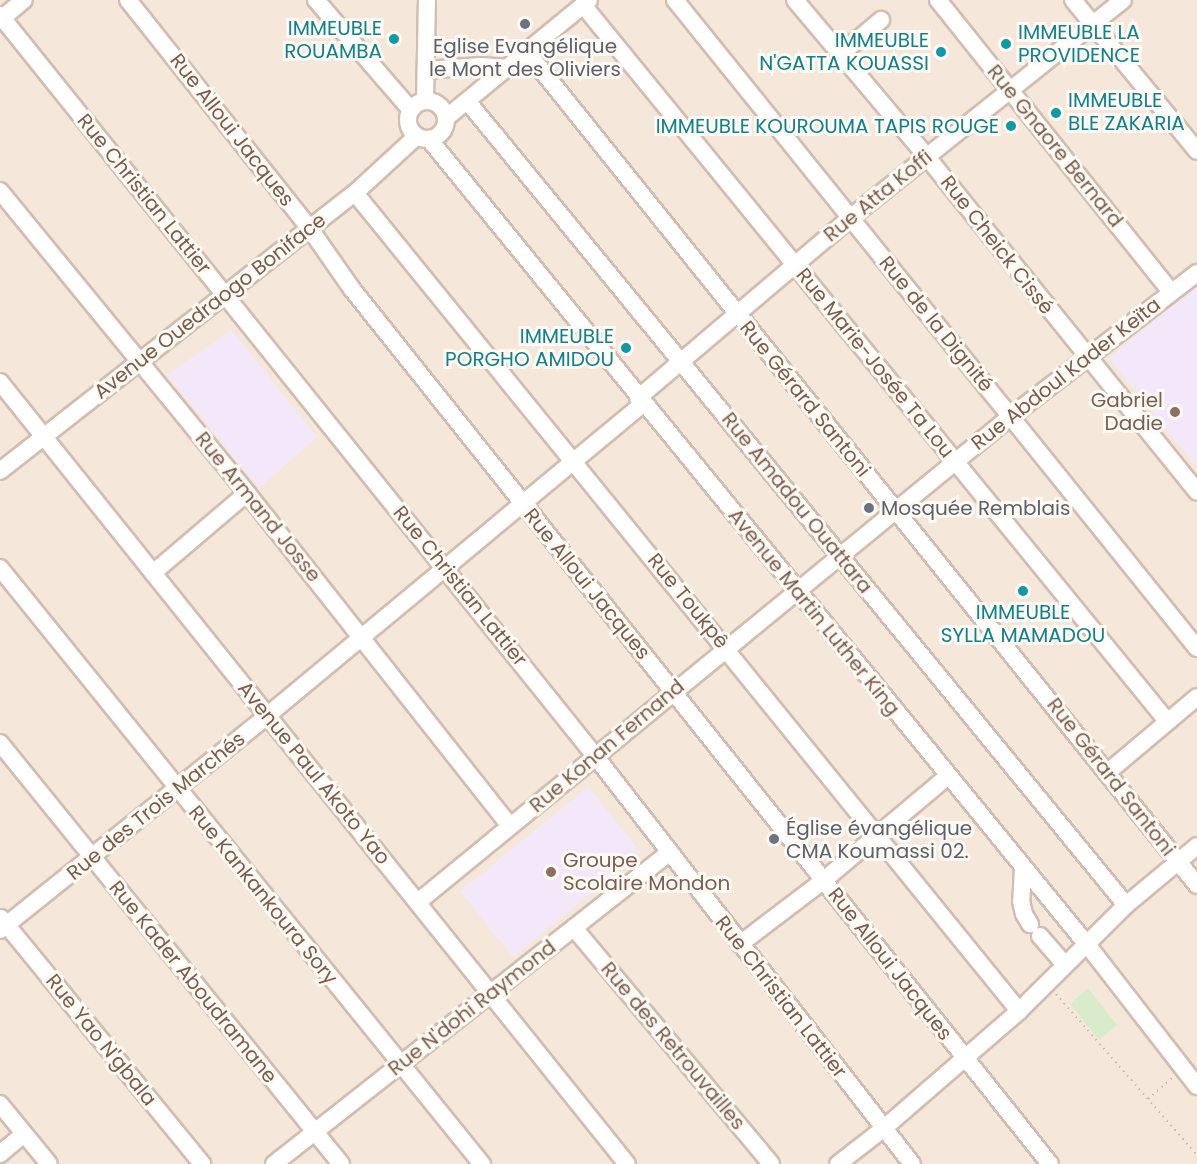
<!DOCTYPE html>
<meta charset="utf-8">
<style>
body{margin:0}
#map{position:relative;width:1197px;height:1164px;overflow:hidden;background:#fdf6ec;font-family:Poppins,sans-serif}
div>[style]{position:absolute}
.residential>*{inset:0;background:#f5e8da}
.education>*{inset:0;background:#f3e8fa}
.green>*{inset:0;background:#d8ecc9}
.path>*{height:2px;margin-top:-1px;transform-origin:0;background:repeating-linear-gradient(90deg,#d9b8a5 0 1.5px,transparent 0 6px)}
.roads{filter:drop-shadow(2px 0 #d1beb0) drop-shadow(-2px 0 #d1beb0) drop-shadow(0 2px #d1beb0) drop-shadow(0 -2px #d1beb0)}
.minor>*{height:16px;margin:-8px;padding:0 8px;transform-origin:8px;border-radius:8px;background:#fff}
.minor>.ring{margin:-8px;padding:0;box-sizing:content-box;background:none;border:16px solid #fff;border-radius:50%}
.dots>*{width:16px;height:16px;translate:-50% -50%;box-sizing:border-box;border:3px solid #fffaf3;border-radius:50%}
span{translate:-50% -50%;white-space:nowrap;text-align:center;line-height:1.15;-webkit-text-stroke:6px #fffaf3;paint-order:stroke}
.culture-label{font-size:20px;color:#0d838f}
.right{translate:-100% -50%;text-align:right}
.left{translate:0 -50%;text-align:left}
.worship-label{font-size:20px;color:#5b616d}
.street-label{font-size:20px;color:#7a5c4d}
.education-label{font-size:20px;color:#785e54}
</style>
<div id="map">
<div class="residential">
<i style="clip-path:polygon(0 0,1197px 0,1197px 1164px,0 1164px)"></i>
</div>
<div class="education">
<i style="clip-path:polygon(1197px 285px,1197px 467px,1109px 358px)"></i>
<i style="clip-path:polygon(232px 330px,317px 437px,259px 488px,167px 375px)"></i>
<i style="clip-path:polygon(588px 787px,641px 853px,513px 957px,460px 891px)"></i>
</div>
<div class="green">
<i style="clip-path:polygon(1088px 988px,1117px 1025px,1099px 1040px,1070px 1004px)"></i>
</div>
<div class="path">
<i style="left:1056px;top:994px;width:214px;rotate:48.8deg"></i>
<i style="left:1148px;top:1099px;width:32px;rotate:-41deg"></i>
</div>
<div class="roads">
<div class="minor">
<i style="left:128px;top:0;width:293px;rotate:51.5deg"></i>
<i style="left:310px;top:229px;width:73px;rotate:55deg"></i>
<i style="left:352px;top:289px;width:1119px;rotate:51.42deg"></i>
<i style="left:316px;top:0;width:145px;rotate:49.2deg"></i>
<i style="left:675px;top:0;width:832px;rotate:51.15deg"></i>
<i style="left:795px;top:0;width:205px;rotate:49.9deg"></i>
<i style="left:927px;top:157px;width:430px;rotate:51.1deg"></i>
<i style="left:938px;top:0;width:374px;rotate:51.4deg"></i>
<i style="left:1073px;top:0;width:195px;rotate:50.6deg"></i>
<i style="left:583px;top:5px;width:924px;rotate:50.8deg"></i>
<i style="left:0;top:15px;width:952px;rotate:51.23deg"></i>
<i style="left:596px;top:757px;width:515px;rotate:52.17deg"></i>
<i style="left:0;top:20px;width:31px;rotate:-40deg"></i>
<i style="left:527px;top:52px;width:1069px;rotate:51.19deg"></i>
<i style="left:840px;top:55px;width:54px;rotate:-40.5deg"></i>
<i style="left:426px;top:70px;width:55px;rotate:-4.2deg"></i>
<i style="left:481px;top:66px;width:27px;rotate:4deg"></i>
<i style="left:425px;top:101px;width:101px;rotate:-88.9deg"></i>
<i class="ring" style="left:408px;top:101px;width:22px;height:22px"></i>
<i style="left:468px;top:102px;width:1038px;rotate:50.67deg"></i>
<i style="left:446px;top:118px;width:185px;rotate:-39.5deg"></i>
<i style="left:429px;top:139px;width:1043px;rotate:50.76deg"></i>
<i style="left:1089px;top:947px;width:176px;rotate:52.2deg"></i>
<i style="left:0;top:191px;width:390px;rotate:50.7deg"></i>
<i style="left:247px;top:493px;width:424px;rotate:51.7deg"></i>
<i style="left:355px;top:193px;width:1054px;rotate:50.93deg"></i>
<i style="left:0;top:382px;width:1002px;rotate:51.28deg"></i>
<i style="left:638px;top:398px;width:278px;rotate:-40.3deg"></i>
<i style="left:850px;top:218px;width:349px;rotate:-38.6deg"></i>
<i style="left:0;top:471px;width:451px;rotate:-38.1deg"></i>
<i style="left:355px;top:193px;width:84px;rotate:-42.6deg"></i>
<i style="left:0;top:568px;width:767px;rotate:51.04deg"></i>
<i style="left:153px;top:573px;width:123px;rotate:-40.4deg"></i>
<i style="left:0;top:743px;width:542px;rotate:50.99deg"></i>
<i style="left:1108px;top:772px;width:116px;rotate:-40.1deg"></i>
<i style="left:1023px;top:868px;width:33px;rotate:93deg"></i>
<i style="left:1021px;top:901px;width:13px;rotate:77deg"></i>
<i style="left:1024px;top:914px;width:12px;rotate:59deg"></i>
<i style="left:418px;top:902px;width:765px;rotate:-39.33deg"></i>
<i style="left:1010px;top:417px;width:236px;rotate:-37.6deg"></i>
<i style="left:1px;top:918px;width:318px;rotate:50.7deg"></i>
<i style="left:574px;top:928px;width:307px;rotate:50.1deg"></i>
<i style="left:0;top:930px;width:344px;rotate:-38.7deg"></i>
<i style="left:268px;top:715px;width:486px;rotate:-39.7deg"></i>
<i style="left:1040px;top:936px;width:37px;rotate:49deg"></i>
<i style="left:740px;top:944px;width:106px;rotate:-37.3deg"></i>
<i style="left:824px;top:880px;width:162px;rotate:-40deg"></i>
<i style="left:0;top:1104px;width:77px;rotate:50.8deg"></i>
<i style="left:0;top:1154px;width:31px;rotate:-40deg"></i>
<i style="left:274px;top:1164px;width:504px;rotate:-38.23deg"></i>
<i style="left:838px;top:1164px;width:57px;rotate:-37.9deg"></i>
<i style="left:883px;top:1129px;width:180px;rotate:-40.9deg"></i>
<i style="left:1019px;top:1011px;width:151px;rotate:-44.7deg"></i>
<i style="left:1126px;top:905px;width:92px;rotate:-39.7deg"></i>
</div>
</div>
<div class="dots">
<i style="left:525px;top:24px;background:#6b7280"></i>
<i style="left:394px;top:39px;background:#0f9aa8"></i>
<i style="left:1006px;top:44px;background:#0f9aa8"></i>
<i style="left:941px;top:52px;background:#0f9aa8"></i>
<i style="left:1056px;top:113px;background:#0f9aa8"></i>
<i style="left:1011px;top:126px;background:#0f9aa8"></i>
<i style="left:626px;top:348px;background:#0f9aa8"></i>
<i style="left:1175px;top:412px;background:#8d6e63"></i>
<i style="left:869px;top:508px;background:#6b7280"></i>
<i style="left:1023px;top:591px;background:#0f9aa8"></i>
<i style="left:774px;top:839px;background:#6b7280"></i>
<i style="left:551px;top:872px;background:#8d6e63"></i>
</div>
<div class="culture-label">
<span class="right" style="left:382px;top:40px">IMMEUBLE<br>ROUAMBA</span>
<span class="left" style="left:1018px;top:44px">IMMEUBLE LA<br>PROVIDENCE</span>
<span class="right" style="left:929px;top:52px">IMMEUBLE<br>N'GATTA KOUASSI</span>
<span class="left" style="left:1068px;top:112px">IMMEUBLE<br>BLE ZAKARIA</span>
<span class="right" style="left:999px;top:126px">IMMEUBLE KOUROUMA TAPIS ROUGE</span>
<span class="right" style="left:614px;top:348px">IMMEUBLE<br>PORGHO AMIDOU</span>
<span style="left:1023px;top:624px">IMMEUBLE<br>SYLLA MAMADOU</span>
</div>
<div class="worship-label">
<span style="left:525px;top:58px">Eglise Evangélique<br>le Mont des Oliviers</span>
<span class="left" style="left:881px;top:508px">Mosquée Remblais</span>
<span class="left" style="left:786px;top:840px">Église évangélique<br>CMA Koumassi 02.</span>
</div>
<div class="street-label">
<span style="left:232px;top:130px;rotate:52deg">Rue Alloui Jacques</span>
<span style="left:1055px;top:146px;rotate:51deg">Rue Gnaore Bernard</span>
<span style="left:144px;top:194px;rotate:51deg">Rue Christian Lattier</span>
<span style="left:878px;top:196px;rotate:-39deg">Rue Atta Koffi</span>
<span style="left:997px;top:245px;rotate:52deg">Rue Cheick Cissé</span>
<span style="left:210px;top:306px;rotate:-38deg">Avenue Ouedraogo Boniface</span>
<span style="left:936px;top:324px;rotate:51deg">Rue de la Dignité</span>
<span style="left:875px;top:363px;rotate:51deg">Rue Marie-Josée Ta Lou</span>
<span style="left:1066px;top:374px;rotate:-38deg">Rue Abdoul Kader Keïta</span>
<span style="left:805px;top:399px;rotate:51deg">Rue Gérard Santoni</span>
<span style="left:797px;top:503px;rotate:51deg">Rue Amadou Ouattara</span>
<span style="left:258px;top:507px;rotate:51deg">Rue Armand Josse</span>
<span style="left:587px;top:584px;rotate:51deg">Rue Alloui Jacques</span>
<span style="left:460px;top:586px;rotate:51deg">Rue Christian Lattier</span>
<span style="left:688px;top:601px;rotate:51deg">Rue Toukpê</span>
<span style="left:814px;top:612px;rotate:51deg">Avenue Martin Luther King</span>
<span style="left:607px;top:746px;rotate:-40deg">Rue Konan Fernand</span>
<span style="left:314px;top:773px;rotate:51deg">Avenue Paul Akoto Yao</span>
<span style="left:1111px;top:777px;rotate:52deg">Rue Gérard Santoni</span>
<span style="left:156px;top:806px;rotate:-39deg">Rue des Trois Marchés</span>
<span style="left:263px;top:895px;rotate:51deg">Rue Kankankoura Sory</span>
<span style="left:890px;top:964px;rotate:52deg">Rue Alloui Jacques</span>
<span style="left:193px;top:982px;rotate:51deg">Rue Kader Aboudramane</span>
<span style="left:781px;top:997px;rotate:52deg">Rue Christian Lattier</span>
<span style="left:472px;top:1008px;rotate:-38deg">Rue N'dohi Raymond</span>
<span style="left:101px;top:1040px;rotate:51deg">Rue Yao N'gbala</span>
<span style="left:673px;top:1046px;rotate:50deg">Rue des Retrouvailles</span>
</div>
<div class="education-label">
<span class="right" style="left:1163px;top:412px">Gabriel<br>Dadie</span>
<span class="left" style="left:563px;top:872px">Groupe<br>Scolaire Mondon</span>
</div>
</div>
